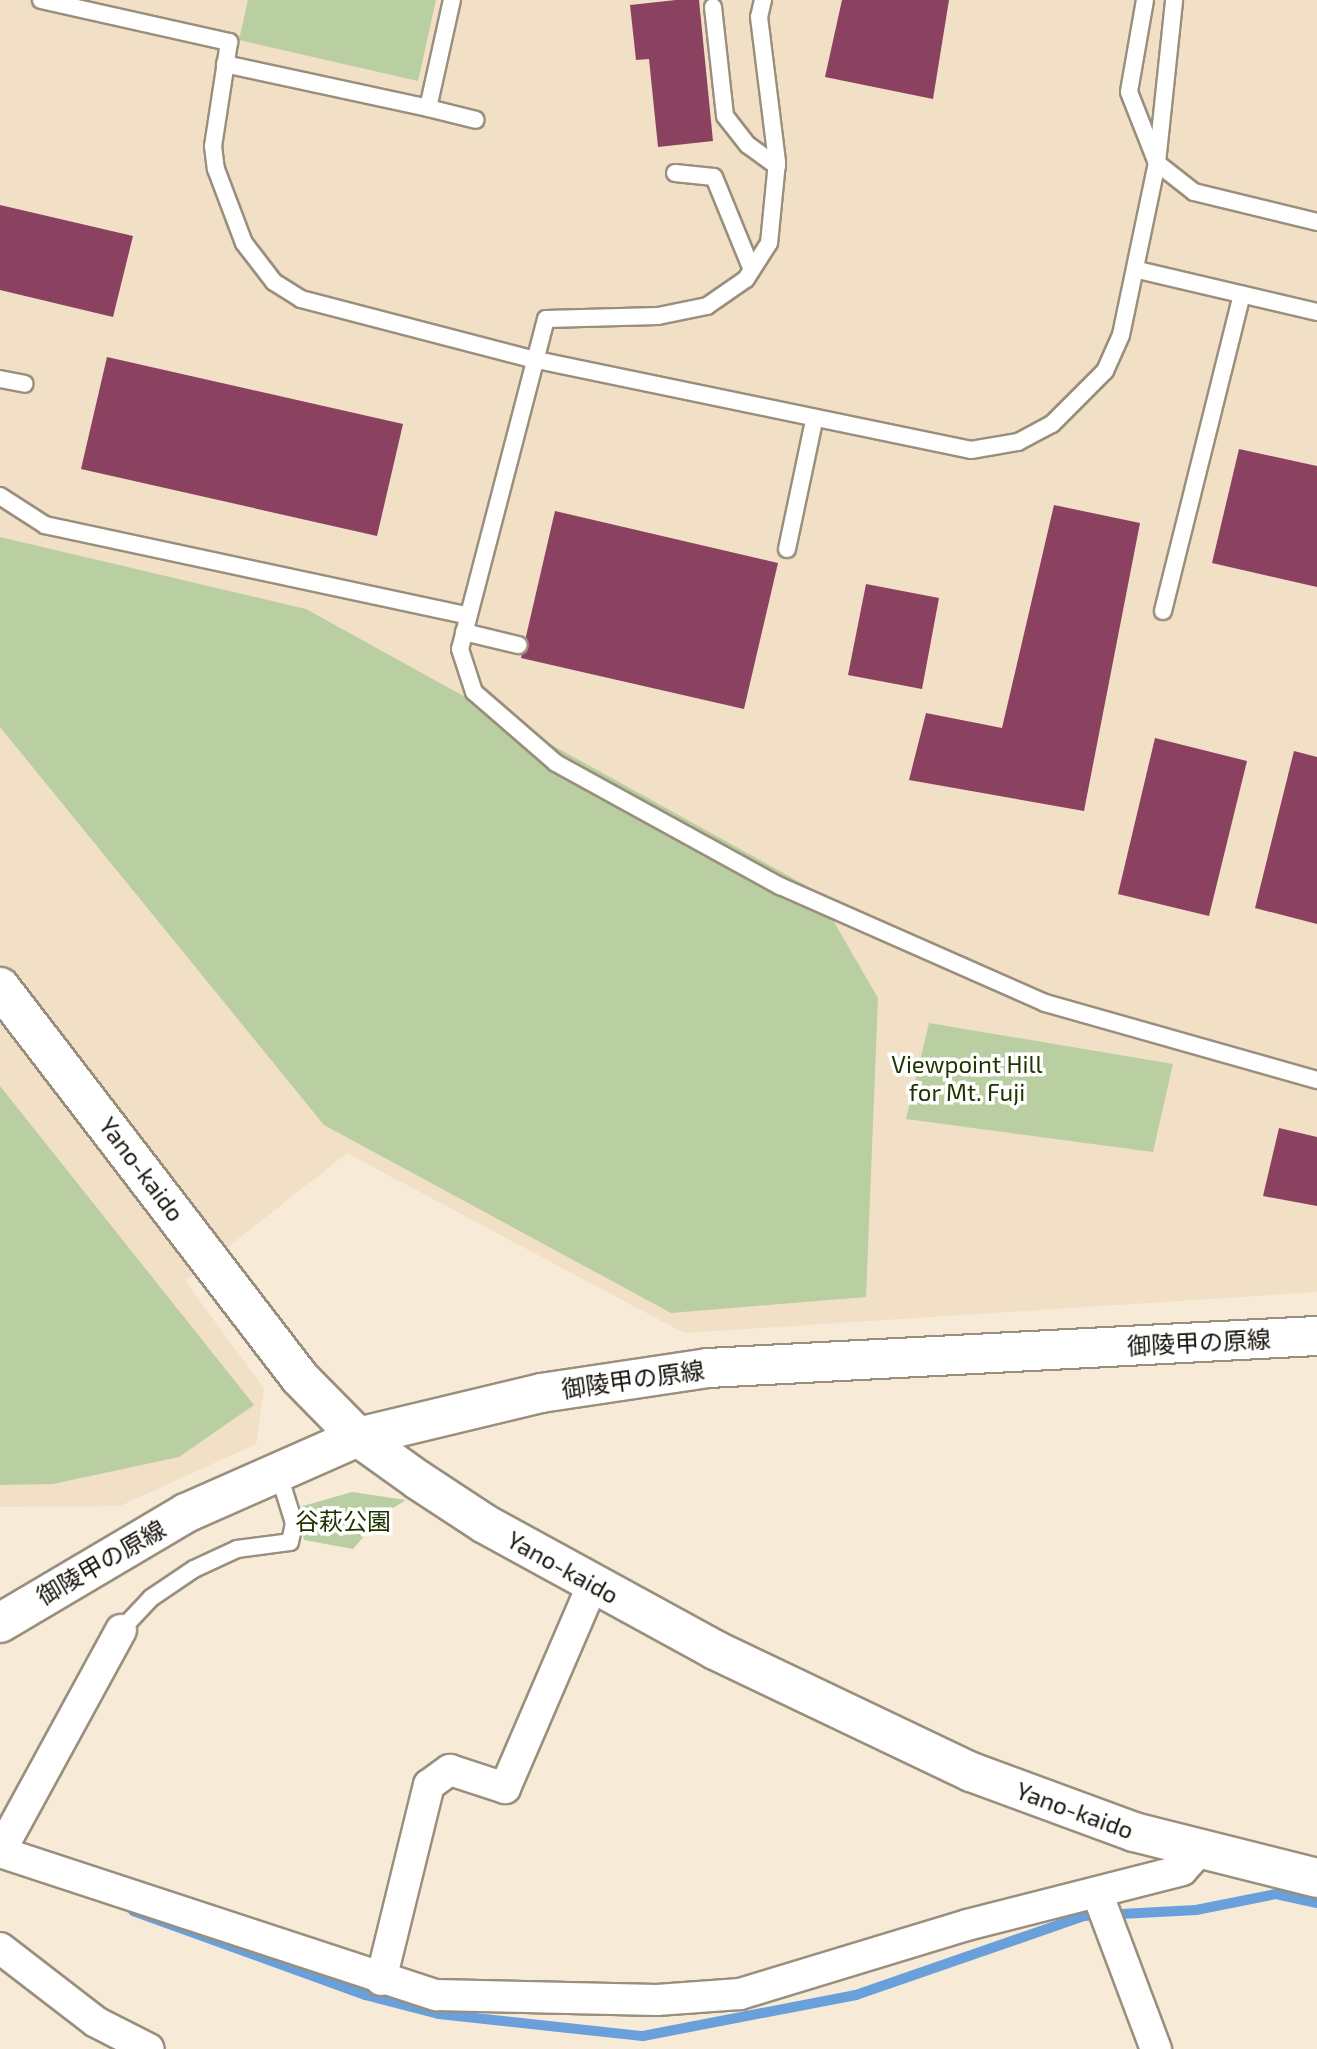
<!DOCTYPE html>
<meta charset="utf-8">
<style>
body{margin:0}
#map{position:relative;width:1317px;height:2049px;overflow:hidden;background:#f7ead7;font-family:"Exo 2","Noto Sans JP",sans-serif}
div>[style]{position:absolute}
.built>*{inset:0;background:#f1dfc6}
.green>*{inset:0;background:#bacfa1}
.stream>*{height:10px;margin:-5px;padding:0 5px;transform-origin:5px;border-radius:5px;background:#699fda}
.building>*{inset:0;background:#8a4260}
.roads{filter:drop-shadow(2px 0 #9a8f7d) drop-shadow(-2px 0 #9a8f7d) drop-shadow(0 2px #9a8f7d) drop-shadow(0 -2px #9a8f7d)}
.service>*{height:16px;margin:-8px;padding:0 8px;transform-origin:8px;border-radius:8px;background:#fff}
.minor>*{height:30px;margin:-15px;padding:0 15px;transform-origin:15px;border-radius:15px;background:#fff}
.tertiary>*{height:38px;margin:-19px;padding:0 19px;transform-origin:19px;border-radius:19px;background:#fff}
.secondary>*{height:38px;margin:-19px;padding:0 19px;transform-origin:19px;border-radius:19px;background:#fff}
span{translate:-50% -50%;white-space:nowrap;text-align:center;line-height:1.15;-webkit-text-stroke:7px #fff;paint-order:stroke}
.park-label{font-size:24px;color:#213400}
.street-label{font-size:24px;color:#17130c}
</style>
<div id="map">
<div class="built">
<i style="clip-path:polygon(0 0,1317px 0,1317px 1292px,684px 1333px,347px 1153px,185px 1281px,264px 1388px,256px 1444px,120px 1506px,0 1507px)"></i>
</div>
<div class="green">
<i style="clip-path:polygon(248px 0,436px 0,418px 81px,239px 40px)"></i>
<i style="clip-path:polygon(0 537px,306px 609px,816px 891px,878px 998px,866px 1297px,671px 1313px,324px 1125px,0 727px)"></i>
<i style="clip-path:polygon(929px 1023px,1173px 1064px,1153px 1152px,906px 1119px)"></i>
<i style="clip-path:polygon(0 1086px,254px 1405px,179px 1457px,53px 1484px,0 1485px)"></i>
<i style="clip-path:polygon(352px 1492px,406px 1500px,383px 1514px,353px 1549px,304px 1540px,296px 1508px)"></i>
</div>
<div class="stream">
<i style="left:133px;top:1911px;width:247px;rotate:19.9deg"></i>
<i style="left:365px;top:1995px;width:76px;rotate:14.4deg"></i>
<i style="left:439px;top:2014px;width:205px;rotate:6.2deg"></i>
<i style="left:643px;top:2036px;width:217px;rotate:-10.9deg"></i>
<i style="left:856px;top:1995px;width:241px;rotate:-19.1deg"></i>
<i style="left:1084px;top:1916px;width:112px;rotate:-3.1deg"></i>
<i style="left:1196px;top:1910px;width:82px;rotate:-11.3deg"></i>
<i style="left:1276px;top:1894px;width:42px;rotate:12.4deg"></i>
</div>
<div class="building">
<i style="clip-path:polygon(676px 0,699px 0,713px 141px,658px 147px,649px 59px,636px 60px,630px 5px)"></i>
<i style="clip-path:polygon(842px 0,949px 0,933px 99px,825px 77px)"></i>
<i style="clip-path:polygon(0 205px,133px 236px,113px 317px,0 290px)"></i>
<i style="clip-path:polygon(107px 357px,403px 424px,377px 536px,81px 469px)"></i>
<i style="clip-path:polygon(1239px 449px,1317px 466px,1317px 587px,1212px 563px)"></i>
<i style="clip-path:polygon(1054px 505px,1140px 523px,1084px 811px,909px 780px,926px 713px,1002px 728px)"></i>
<i style="clip-path:polygon(555px 511px,778px 563px,744px 709px,521px 658px)"></i>
<i style="clip-path:polygon(866px 584px,939px 598px,922px 689px,848px 675px)"></i>
<i style="clip-path:polygon(1155px 738px,1247px 761px,1209px 916px,1118px 894px)"></i>
<i style="clip-path:polygon(1294px 751px,1317px 757px,1317px 924px,1255px 908px)"></i>
<i style="clip-path:polygon(1279px 1128px,1317px 1137px,1317px 1206px,1263px 1196px)"></i>
</div>
<div class="roads">
<div class="service">
<i style="left:41px;top:0;width:193px;rotate:12.6deg"></i>
<i style="left:229px;top:42px;width:105px;rotate:98.7deg"></i>
<i style="left:213px;top:146px;width:23px;rotate:83deg"></i>
<i style="left:216px;top:169px;width:79px;rotate:69.3deg"></i>
<i style="left:244px;top:243px;width:49px;rotate:52.4deg"></i>
<i style="left:274px;top:282px;width:32px;rotate:32deg"></i>
<i style="left:301px;top:299px;width:239px;rotate:14.6deg"></i>
<i style="left:532px;top:359px;width:448px;rotate:11.7deg"></i>
<i style="left:971px;top:450px;width:48px;rotate:-9.7deg"></i>
<i style="left:1018px;top:442px;width:38px;rotate:-28deg"></i>
<i style="left:1052px;top:424px;width:75px;rotate:-45deg"></i>
<i style="left:1105px;top:371px;width:39px;rotate:-66deg"></i>
<i style="left:1121px;top:335px;width:176px;rotate:-78.2deg"></i>
<i style="left:1157px;top:163px;width:164px;rotate:-84deg"></i>
<i style="left:763px;top:0;width:17px;rotate:103deg"></i>
<i style="left:759px;top:17px;width:146px;rotate:82.9deg"></i>
<i style="left:777px;top:162px;width:81px;rotate:95.6deg"></i>
<i style="left:769px;top:243px;width:43px;rotate:122.6deg"></i>
<i style="left:746px;top:279px;width:47px;rotate:145.3deg"></i>
<i style="left:707px;top:306px;width:50px;rotate:168.5deg"></i>
<i style="left:658px;top:316px;width:112px;rotate:178.5deg"></i>
<i style="left:546px;top:319px;width:341px;rotate:104.6deg"></i>
<i style="left:460px;top:649px;width:45px;rotate:72deg"></i>
<i style="left:474px;top:692px;width:108px;rotate:40.9deg"></i>
<i style="left:556px;top:763px;width:256px;rotate:28.8deg"></i>
<i style="left:780px;top:886px;width:290px;rotate:23.8deg"></i>
<i style="left:1045px;top:1003px;width:283px;rotate:15.8deg"></i>
<i style="left:1145px;top:0;width:93px;rotate:99.9deg"></i>
<i style="left:1129px;top:92px;width:76px;rotate:68.5deg"></i>
<i style="left:1157px;top:163px;width:47px;rotate:38.1deg"></i>
<i style="left:1194px;top:192px;width:127px;rotate:13.7deg"></i>
<i style="left:713px;top:7px;width:110px;rotate:83.7deg"></i>
<i style="left:725px;top:116px;width:37px;rotate:52deg"></i>
<i style="left:748px;top:145px;width:36px;rotate:36deg"></i>
<i style="left:225px;top:64px;width:208px;rotate:12.2deg"></i>
<i style="left:428px;top:108px;width:111px;rotate:-77.5deg"></i>
<i style="left:428px;top:108px;width:49px;rotate:14deg"></i>
<i style="left:675px;top:173px;width:39px;rotate:6deg"></i>
<i style="left:714px;top:177px;width:100px;rotate:67.8deg"></i>
<i style="left:1138px;top:270px;width:184px;rotate:13.2deg"></i>
<i style="left:0;top:379px;width:25px;rotate:11deg"></i>
<i style="left:0;top:496px;width:54px;rotate:32.8deg"></i>
<i style="left:45px;top:525px;width:433px;rotate:12.1deg"></i>
<i style="left:787px;top:549px;width:131px;rotate:-78.1deg"></i>
<i style="left:1163px;top:611px;width:326px;rotate:-76deg"></i>
<i style="left:464px;top:632px;width:56px;rotate:13.5deg"></i>
<i style="left:121px;top:1630px;width:44px;rotate:-46.8deg"></i>
<i style="left:151px;top:1598px;width:52px;rotate:-34deg"></i>
<i style="left:194px;top:1569px;width:47px;rotate:-24.9deg"></i>
<i style="left:237px;top:1549px;width:53px;rotate:-7.5deg"></i>
<i style="left:290px;top:1542px;width:19px;rotate:-78deg"></i>
<i style="left:294px;top:1523px;width:53px;rotate:-107.4deg"></i>
</div>
<div class="minor">
<i style="left:0;top:1852px;width:459px;rotate:18.2deg"></i>
<i style="left:436px;top:1995px;width:221px;rotate:1.3deg"></i>
<i style="left:657px;top:2000px;width:83px;rotate:-4.1deg"></i>
<i style="left:740px;top:1994px;width:237px;rotate:-16.9deg"></i>
<i style="left:967px;top:1925px;width:222px;rotate:-14.3deg"></i>
<i style="left:1182px;top:1870px;width:24px;rotate:-48deg"></i>
<i style="left:0;top:1852px;width:253px;rotate:-61.4deg"></i>
<i style="left:1098px;top:1895px;width:165px;rotate:69.4deg"></i>
<i style="left:0;top:1948px;width:121px;rotate:37.6deg"></i>
<i style="left:96px;top:2022px;width:59px;rotate:27deg"></i>
<i style="left:381px;top:1980px;width:201px;rotate:-76.2deg"></i>
<i style="left:429px;top:1785px;width:26px;rotate:-36deg"></i>
<i style="left:450px;top:1770px;width:58px;rotate:18.1deg"></i>
<i style="left:505px;top:1788px;width:222px;rotate:-66.7deg"></i>
</div>
<div class="tertiary">
<i style="left:0;top:1623px;width:216px;rotate:-30.6deg"></i>
<i style="left:186px;top:1513px;width:188px;rotate:-23.8deg"></i>
<i style="left:358px;top:1437px;width:188px;rotate:-13.5deg"></i>
<i style="left:541px;top:1393px;width:169px;rotate:-8.5deg"></i>
<i style="left:708px;top:1368px;width:610px;rotate:-3.01deg"></i>
</div>
<div class="secondary">
<i style="left:0;top:987px;width:491px;rotate:52.5deg"></i>
<i style="left:299px;top:1377px;width:84px;rotate:45.5deg"></i>
<i style="left:358px;top:1437px;width:74px;rotate:35.6deg"></i>
<i style="left:418px;top:1480px;width:80px;rotate:33.3deg"></i>
<i style="left:485px;top:1524px;width:262px;rotate:28.7deg"></i>
<i style="left:715px;top:1650px;width:284px;rotate:25.5deg"></i>
<i style="left:971px;top:1772px;width:174px;rotate:20.2deg"></i>
<i style="left:1134px;top:1832px;width:189px;rotate:14.1deg"></i>
</div>
</div>
<div class="park-label">
<span style="left:967px;top:1078px">Viewpoint Hill<br>for Mt. Fuji</span>
<span style="left:343px;top:1521px">谷萩公園</span>
</div>
<div class="street-label">
<span style="left:142px;top:1169px;rotate:53deg">Yano-kaido</span>
<span style="left:1199px;top:1342px;rotate:-3deg">御陵甲の原線</span>
<span style="left:633px;top:1379px;rotate:-8deg">御陵甲の原線</span>
<span style="left:101px;top:1562px;rotate:-30deg">御陵甲の原線</span>
<span style="left:563px;top:1567px;rotate:29deg">Yano-kaido</span>
<span style="left:1075px;top:1810px;rotate:20deg">Yano-kaido</span>
</div>
</div>
